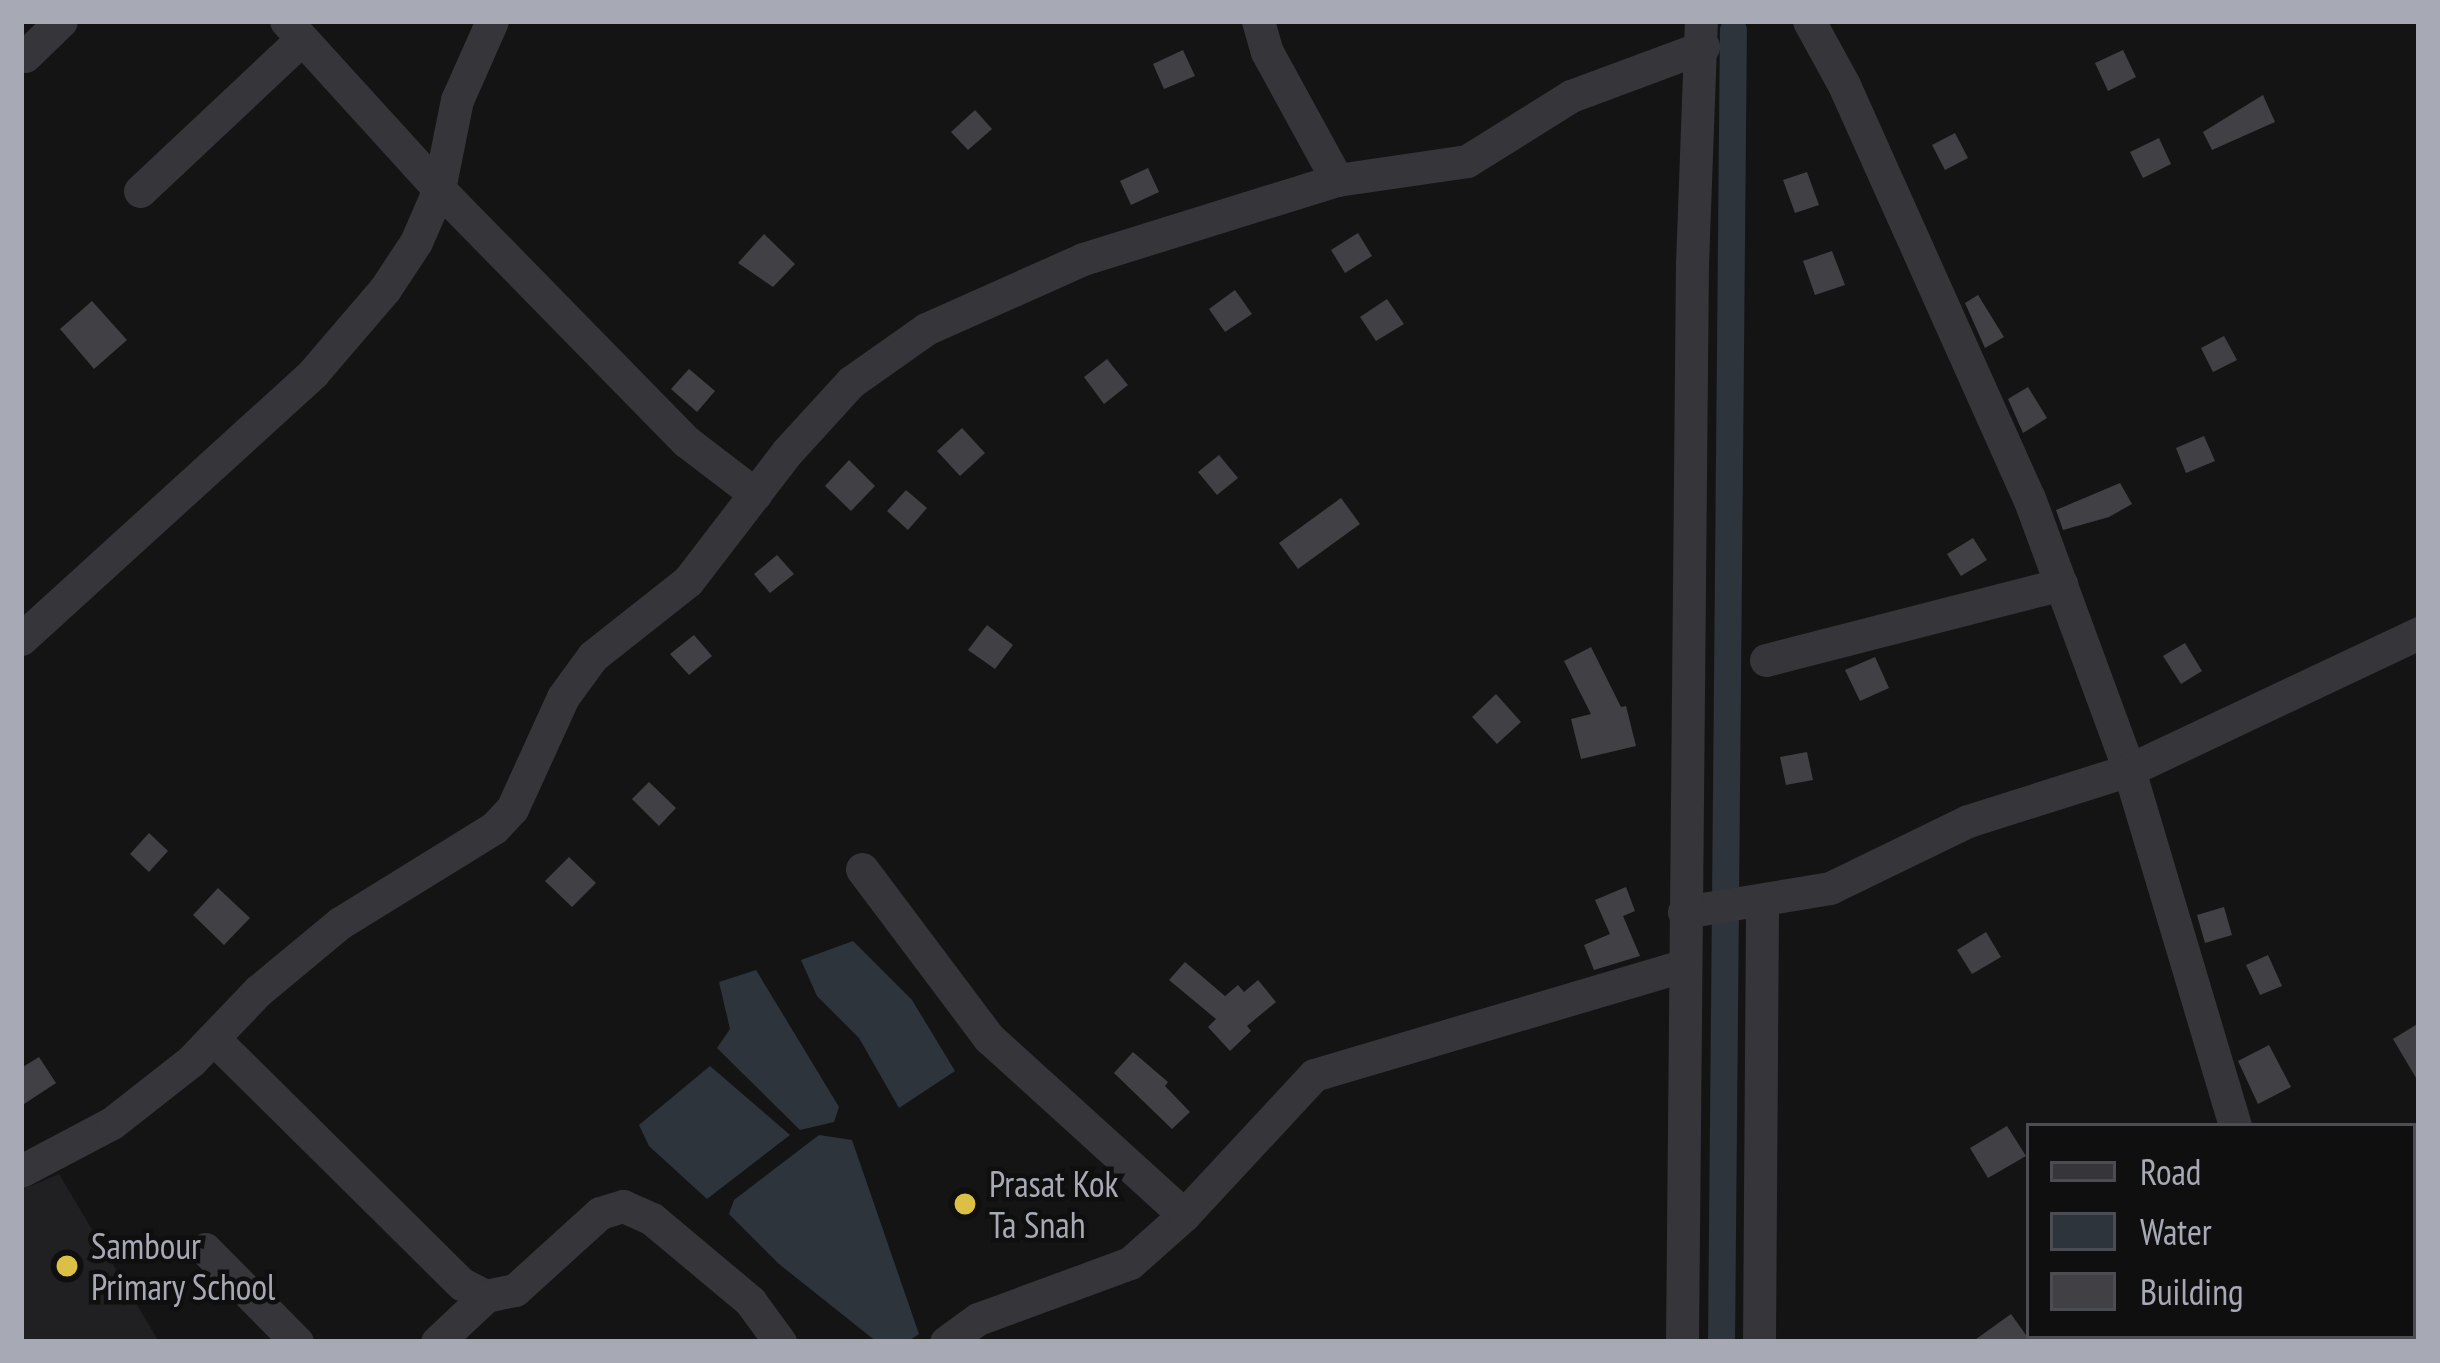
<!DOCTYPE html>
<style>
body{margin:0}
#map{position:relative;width:2440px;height:1363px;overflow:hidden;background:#141415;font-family:"PT Sans Narrow",sans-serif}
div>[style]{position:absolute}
.built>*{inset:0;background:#202022}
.water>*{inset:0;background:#2e343c}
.canal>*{height:27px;margin:-13.5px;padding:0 13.5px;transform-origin:13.5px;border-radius:13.5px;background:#2e343c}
.building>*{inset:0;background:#414145}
.minor>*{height:33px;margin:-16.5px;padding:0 16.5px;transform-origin:16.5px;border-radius:16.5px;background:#35353a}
.dots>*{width:33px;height:33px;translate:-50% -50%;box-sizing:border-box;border:6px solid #0f0f10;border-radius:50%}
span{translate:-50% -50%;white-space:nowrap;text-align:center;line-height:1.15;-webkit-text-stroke:9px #0f0f10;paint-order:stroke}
.poi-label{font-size:36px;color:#a7a9b4}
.left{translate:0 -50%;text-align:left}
.frame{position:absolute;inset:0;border:24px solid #a7a9b4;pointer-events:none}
.legend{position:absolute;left:2026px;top:1123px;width:390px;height:216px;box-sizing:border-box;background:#0f0f10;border:3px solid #4c4d52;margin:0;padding:15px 21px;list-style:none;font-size:36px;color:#a7a9b4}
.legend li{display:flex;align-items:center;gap:24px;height:60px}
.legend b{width:60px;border:3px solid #4c4d52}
</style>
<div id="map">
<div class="built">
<i style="clip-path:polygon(59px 1174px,159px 1342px,21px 1342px,21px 1190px)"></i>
</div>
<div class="water">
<i style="clip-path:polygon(853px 941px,912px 1000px,955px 1071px,899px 1108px,859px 1038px,817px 996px,801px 960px)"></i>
<i style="clip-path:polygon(756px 970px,839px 1107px,834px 1122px,800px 1130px,717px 1048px,730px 1029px,719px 982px)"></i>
<i style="clip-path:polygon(710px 1066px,790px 1135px,707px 1199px,649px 1146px,639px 1125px)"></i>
<i style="clip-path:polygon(819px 1135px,852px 1140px,919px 1334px,907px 1342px,877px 1342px,779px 1264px,729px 1214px,734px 1200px)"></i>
</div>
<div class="canal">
<i style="left:1721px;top:1342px;width:1312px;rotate:-89.48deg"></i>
</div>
<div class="building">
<i style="clip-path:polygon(1183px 50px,1195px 76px,1164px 89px,1153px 64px)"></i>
<i style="clip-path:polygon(2123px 50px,2136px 77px,2108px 91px,2095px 63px)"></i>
<i style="clip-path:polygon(2263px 95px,2275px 122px,2212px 150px,2203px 132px)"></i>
<i style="clip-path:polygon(975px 110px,992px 129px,968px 150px,951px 132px)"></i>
<i style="clip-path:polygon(1955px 133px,1968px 158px,1945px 170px,1932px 145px)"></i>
<i style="clip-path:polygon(2159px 138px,2171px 164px,2143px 178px,2130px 152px)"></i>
<i style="clip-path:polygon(1148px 168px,1159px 192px,1131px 205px,1120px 181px)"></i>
<i style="clip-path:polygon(1807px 172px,1819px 205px,1795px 213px,1783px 180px)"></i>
<i style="clip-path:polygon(1358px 233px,1372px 256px,1345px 273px,1331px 250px)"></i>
<i style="clip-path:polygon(764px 234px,795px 264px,773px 287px,738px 263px)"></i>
<i style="clip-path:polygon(1832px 251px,1845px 285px,1815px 295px,1803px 261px)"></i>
<i style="clip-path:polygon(1235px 290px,1252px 314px,1225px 332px,1209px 309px)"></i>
<i style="clip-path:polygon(1978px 295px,2004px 337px,1985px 348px,1965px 303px)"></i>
<i style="clip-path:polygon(1387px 299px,1404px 324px,1376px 341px,1360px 317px)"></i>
<i style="clip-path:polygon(92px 301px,127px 340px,94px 369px,60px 329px)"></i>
<i style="clip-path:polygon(2224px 336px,2237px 360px,2213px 372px,2201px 348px)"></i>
<i style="clip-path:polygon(1107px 359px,1128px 385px,1104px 404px,1084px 377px)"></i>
<i style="clip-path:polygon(689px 369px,715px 391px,697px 412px,671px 389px)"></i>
<i style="clip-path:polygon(2028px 387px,2047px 418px,2023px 433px,2008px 399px)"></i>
<i style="clip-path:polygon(962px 428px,985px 453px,960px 476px,937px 451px)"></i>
<i style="clip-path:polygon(2204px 436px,2215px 461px,2186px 473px,2176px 448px)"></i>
<i style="clip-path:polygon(1219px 455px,1238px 478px,1217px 495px,1198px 472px)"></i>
<i style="clip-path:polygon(849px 460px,875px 486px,851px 511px,825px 486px)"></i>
<i style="clip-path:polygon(2120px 483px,2132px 504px,2109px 517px,2063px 530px,2056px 510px)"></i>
<i style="clip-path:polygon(906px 490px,927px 508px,908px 530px,887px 511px)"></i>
<i style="clip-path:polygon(1341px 498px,1360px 524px,1298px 569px,1279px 543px)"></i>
<i style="clip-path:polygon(1973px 538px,1987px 560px,1961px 576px,1947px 554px)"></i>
<i style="clip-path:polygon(777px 555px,794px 574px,770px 593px,754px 574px)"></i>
<i style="clip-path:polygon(987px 625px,1013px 645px,995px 669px,968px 650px)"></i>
<i style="clip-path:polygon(694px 635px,712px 656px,689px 675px,670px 654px)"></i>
<i style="clip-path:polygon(2185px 643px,2202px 671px,2181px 684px,2163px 656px)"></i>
<i style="clip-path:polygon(1591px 647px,1621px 707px,1626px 706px,1636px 746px,1581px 759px,1571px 719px,1591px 714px,1564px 661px)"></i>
<i style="clip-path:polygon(1875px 657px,1889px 688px,1860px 701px,1845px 670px)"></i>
<i style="clip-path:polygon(1496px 694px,1521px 722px,1497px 744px,1472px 717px)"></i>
<i style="clip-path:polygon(1807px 752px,1813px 780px,1786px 785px,1780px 757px)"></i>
<i style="clip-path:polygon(649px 782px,676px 808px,659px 826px,632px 799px)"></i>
<i style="clip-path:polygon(149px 833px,168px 851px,149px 872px,130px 854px)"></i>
<i style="clip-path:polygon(569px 857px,596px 883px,572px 907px,545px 881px)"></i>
<i style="clip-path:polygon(1626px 887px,1635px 911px,1623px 916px,1640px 956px,1594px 970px,1584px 945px,1610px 934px,1595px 900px)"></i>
<i style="clip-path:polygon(218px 888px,250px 918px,224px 945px,193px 915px)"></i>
<i style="clip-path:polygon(2224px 907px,2232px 935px,2205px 943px,2197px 915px)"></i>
<i style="clip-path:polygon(1986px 932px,2001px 957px,1972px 974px,1957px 950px)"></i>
<i style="clip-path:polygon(2268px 955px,2282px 986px,2260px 995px,2246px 965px)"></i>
<i style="clip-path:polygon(1185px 962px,1225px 996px,1238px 985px,1244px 992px,1258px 980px,1276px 1002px,1247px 1026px,1251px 1031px,1230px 1051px,1208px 1027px,1216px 1019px,1169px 980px)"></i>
<i style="clip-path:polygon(2419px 1023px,2419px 1083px,2393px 1039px)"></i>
<i style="clip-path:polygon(2269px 1045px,2291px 1087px,2258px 1104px,2238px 1061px)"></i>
<i style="clip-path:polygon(1133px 1052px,1168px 1082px,1165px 1086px,1190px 1112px,1172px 1129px,1114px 1073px)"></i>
<i style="clip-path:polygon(39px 1057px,56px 1083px,21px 1106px,21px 1068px)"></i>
<i style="clip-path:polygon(2007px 1126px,2026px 1156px,1988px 1178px,1970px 1148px)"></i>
<i style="clip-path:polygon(2011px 1314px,2031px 1342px,1972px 1342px)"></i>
</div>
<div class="minor">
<i style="left:286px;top:21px;width:227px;rotate:47.7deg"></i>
<i style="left:439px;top:189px;width:354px;rotate:45.6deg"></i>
<i style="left:687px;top:442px;width:86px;rotate:37.4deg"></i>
<i style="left:1258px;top:21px;width:32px;rotate:74deg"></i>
<i style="left:1267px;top:52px;width:146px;rotate:61.3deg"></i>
<i style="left:1809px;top:21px;width:73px;rotate:61.3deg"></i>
<i style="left:1844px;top:85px;width:453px;rotate:65.9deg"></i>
<i style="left:2029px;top:498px;width:290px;rotate:69.8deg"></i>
<i style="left:2129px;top:770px;width:371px;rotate:73.4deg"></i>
<i style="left:25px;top:56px;width:50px;rotate:-44.2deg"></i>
<i style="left:140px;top:191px;width:222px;rotate:-43.2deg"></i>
<i style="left:21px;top:639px;width:395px;rotate:-42.3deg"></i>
<i style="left:313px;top:373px;width:111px;rotate:-49.4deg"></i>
<i style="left:385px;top:289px;width:56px;rotate:-56.6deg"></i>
<i style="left:416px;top:242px;width:58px;rotate:-66.5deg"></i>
<i style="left:439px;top:189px;width:91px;rotate:-78.6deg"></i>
<i style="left:457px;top:100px;width:86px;rotate:-66.1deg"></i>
<i style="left:1766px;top:660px;width:305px;rotate:-14.4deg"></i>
<i style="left:862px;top:869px;width:211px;rotate:53.1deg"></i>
<i style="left:989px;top:1038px;width:263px;rotate:42.2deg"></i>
<i style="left:1684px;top:912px;width:148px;rotate:-9.3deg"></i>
<i style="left:1830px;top:888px;width:153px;rotate:-25.9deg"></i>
<i style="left:1968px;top:821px;width:169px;rotate:-17.6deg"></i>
<i style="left:2129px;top:770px;width:321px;rotate:-25.3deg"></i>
<i style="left:213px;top:1038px;width:350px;rotate:44.7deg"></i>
<i style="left:462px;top:1284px;width:27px;rotate:27deg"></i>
<i style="left:486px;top:1296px;width:30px;rotate:-12deg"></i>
<i style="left:515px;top:1290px;width:115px;rotate:-42.2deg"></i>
<i style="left:600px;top:1213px;width:24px;rotate:-17deg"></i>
<i style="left:623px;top:1206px;width:32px;rotate:24deg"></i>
<i style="left:652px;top:1219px;width:128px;rotate:39.9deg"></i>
<i style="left:750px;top:1301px;width:51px;rotate:53.8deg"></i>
<i style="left:21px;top:1171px;width:103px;rotate:-27.8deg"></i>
<i style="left:112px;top:1123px;width:100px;rotate:-38.1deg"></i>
<i style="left:191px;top:1061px;width:97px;rotate:-46.3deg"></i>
<i style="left:258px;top:991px;width:107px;rotate:-39.7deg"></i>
<i style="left:340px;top:923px;width:181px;rotate:-31.7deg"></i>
<i style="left:494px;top:828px;width:26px;rotate:-47deg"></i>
<i style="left:512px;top:809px;width:123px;rotate:-65.5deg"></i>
<i style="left:563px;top:697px;width:51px;rotate:-53.8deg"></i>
<i style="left:593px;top:656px;width:121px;rotate:-38.3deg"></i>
<i style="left:688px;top:581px;width:163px;rotate:-52.5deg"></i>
<i style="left:787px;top:452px;width:95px;rotate:-47.6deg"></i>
<i style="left:851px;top:382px;width:92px;rotate:-35.2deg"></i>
<i style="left:926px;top:329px;width:172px;rotate:-24deg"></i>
<i style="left:1083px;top:259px;width:266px;rotate:-17.3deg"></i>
<i style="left:1337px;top:180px;width:131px;rotate:-8.3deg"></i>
<i style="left:1467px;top:161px;width:123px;rotate:-32deg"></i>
<i style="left:1571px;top:96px;width:141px;rotate:-20.4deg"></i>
<i style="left:205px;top:1249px;width:131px;rotate:45.3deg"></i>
<i style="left:2300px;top:1336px;width:6px;rotate:81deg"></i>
<i style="left:437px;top:1342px;width:67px;rotate:-43.2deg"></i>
<i style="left:946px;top:1342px;width:39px;rotate:-36deg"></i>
<i style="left:978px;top:1319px;width:162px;rotate:-20.2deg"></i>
<i style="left:1130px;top:1263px;width:72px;rotate:-41.6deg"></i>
<i style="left:1184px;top:1215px;width:191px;rotate:-47.1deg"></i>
<i style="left:1314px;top:1075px;width:387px;rotate:-16.5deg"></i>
<i style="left:1682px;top:1342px;width:1078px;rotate:-89.47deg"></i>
<i style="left:1692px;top:264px;width:243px;rotate:-87.9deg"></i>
<i style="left:1759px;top:1342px;width:442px;rotate:-89.6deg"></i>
</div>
<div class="dots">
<i style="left:965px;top:1204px;background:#dcbf45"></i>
<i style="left:67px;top:1266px;background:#dcbf45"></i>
</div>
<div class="poi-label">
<span class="left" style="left:989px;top:1204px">Prasat Kok<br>Ta Snah</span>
<span class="left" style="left:91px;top:1266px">Sambour<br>Primary School</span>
</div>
<div class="frame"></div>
<ul class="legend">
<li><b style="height:15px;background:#35353a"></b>Road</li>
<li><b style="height:33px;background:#2e343c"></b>Water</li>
<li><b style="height:33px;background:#414145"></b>Building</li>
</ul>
</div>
